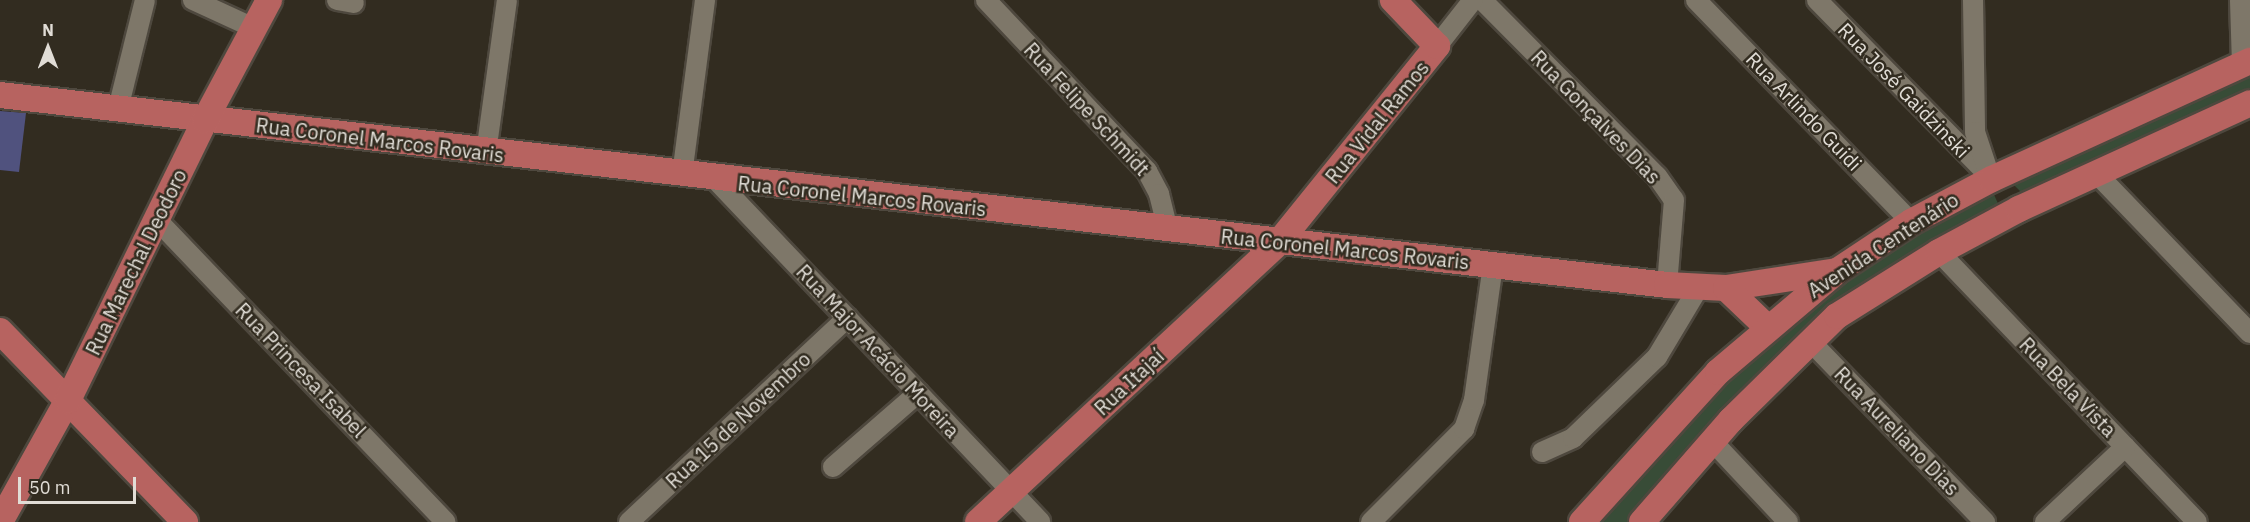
<!DOCTYPE html>
<meta charset="utf-8">
<style>
body{margin:0}
#map{position:relative;width:2250px;height:522px;overflow:hidden;background:#322c20;font-family:"IBM Plex Sans",sans-serif}
div>[style]{position:absolute}
.green>*{inset:0;background:#384c37}
.building>*{inset:0;background:#50527e}
.roads{filter:drop-shadow(2px 0 #4e483e) drop-shadow(-2px 0 #4e483e) drop-shadow(0 2px #4e483e) drop-shadow(0 -2px #4e483e)}
.minor>*{height:20px;margin:-10px;padding:0 10px;transform-origin:10px;border-radius:10px;background:#7e7769}
.major>*{height:26px;margin:-13px;padding:0 13px;transform-origin:13px;border-radius:13px;background:#b76360}
span{translate:-50% -50%;white-space:nowrap;text-align:center;line-height:1.15;-webkit-text-stroke:5px #322c20;paint-order:stroke}
.street-label{font-size:20px;color:#e1ddd6}
.north{position:absolute;left:18px;top:18px;width:60px;height:60px;-webkit-text-stroke:4px #322c20;paint-order:stroke;rotate:0deg;font-size:16px;font-weight:700;line-height:24px;text-align:center;color:#e1ddd6}
.north::after{content:'';display:block;margin:auto;width:21px;height:27px;background:#e1ddd6;clip-path:polygon(50% 0,100% 100%,50% 72%,0 100%)}
.scale{position:absolute;left:18px;top:477px;width:118px;height:27px;box-sizing:border-box;border:3px solid #e1ddd6;border-top:0;padding-left:8px;font-size:18px;line-height:21px;white-space:nowrap;color:#e1ddd6;-webkit-text-stroke:4px #322c20;paint-order:stroke}
</style>
<div id="map">
<div class="green">
<i style="clip-path:polygon(2250px 73px,2250px 98px,2027px 198px,2007px 178px)"></i>
<i style="clip-path:polygon(1990px 186px,2001px 210px,1725px 410px,1627px 522px,1593px 522px,1709px 394px,1832px 282px)"></i>
</div>
<div class="building">
<i style="clip-path:polygon(0 111px,26px 113px,19px 172px,0 170px)"></i>
</div>
<div class="roads">
<div class="minor">
<i style="left:193px;top:0;width:67px;rotate:24.7deg"></i>
<i style="left:337px;top:0;width:17px;rotate:10deg"></i>
<i style="left:986px;top:0;width:235px;rotate:46.7deg"></i>
<i style="left:1147px;top:171px;width:26px;rotate:62deg"></i>
<i style="left:1159px;top:194px;width:36px;rotate:76deg"></i>
<i style="left:1482px;top:0;width:248px;rotate:45.2deg"></i>
<i style="left:1657px;top:176px;width:29px;rotate:55deg"></i>
<i style="left:1674px;top:200px;width:85px;rotate:94.7deg"></i>
<i style="left:1696px;top:0;width:309px;rotate:45.9deg"></i>
<i style="left:1817px;top:0;width:250px;rotate:45.6deg"></i>
<i style="left:1973px;top:0;width:132px;rotate:89.1deg"></i>
<i style="left:1975px;top:132px;width:44px;rotate:71.6deg"></i>
<i style="left:2240px;top:0;width:64px;rotate:88.2deg"></i>
<i style="left:1437px;top:46px;width:58px;rotate:-52deg"></i>
<i style="left:118px;top:109px;width:112px;rotate:-76.1deg"></i>
<i style="left:486px;top:153px;width:154px;rotate:-82.2deg"></i>
<i style="left:2096px;top:173px;width:222px;rotate:46.1deg"></i>
<i style="left:682px;top:175px;width:177px;rotate:-82.5deg"></i>
<i style="left:716px;top:180px;width:471px;rotate:46.5deg"></i>
<i style="left:156px;top:219px;width:419px;rotate:46.3deg"></i>
<i style="left:1939px;top:252px;width:373px;rotate:46.3deg"></i>
<i style="left:1810px;top:341px;width:252px;rotate:46deg"></i>
<i style="left:1712px;top:441px;width:111px;rotate:46.8deg"></i>
<i style="left:1542px;top:452px;width:34px;rotate:-24deg"></i>
<i style="left:1573px;top:438px;width:117px;rotate:-44deg"></i>
<i style="left:1657px;top:357px;width:82px;rotate:-59deg"></i>
<i style="left:833px;top:467px;width:113px;rotate:-41deg"></i>
<i style="left:629px;top:522px;width:299px;rotate:-43.1deg"></i>
<i style="left:1371px;top:522px;width:132px;rotate:-45deg"></i>
<i style="left:1464px;top:429px;width:31px;rotate:-71deg"></i>
<i style="left:1474px;top:400px;width:136px;rotate:-82deg"></i>
<i style="left:2045px;top:522px;width:110px;rotate:-43.2deg"></i>
</div>
<div class="major">
<i style="left:0;top:95px;width:1678px;rotate:6.5deg"></i>
<i style="left:1667px;top:285px;width:59px;rotate:2.9deg"></i>
<i style="left:1726px;top:288px;width:112px;rotate:-8.7deg"></i>
<i style="left:1726px;top:288px;width:57px;rotate:43.6deg"></i>
<i style="left:0;top:331px;width:266px;rotate:45.9deg"></i>
<i style="left:0;top:522px;width:140px;rotate:-60.9deg"></i>
<i style="left:68px;top:400px;width:312px;rotate:-63.9deg"></i>
<i style="left:205px;top:120px;width:136px;rotate:-61.9deg"></i>
<i style="left:978px;top:522px;width:411px;rotate:-42.9deg"></i>
<i style="left:1279px;top:242px;width:252px;rotate:-51.1deg"></i>
<i style="left:1437px;top:46px;width:64px;rotate:-133.7deg"></i>
<i style="left:1582px;top:522px;width:202px;rotate:-47.8deg"></i>
<i style="left:1718px;top:372px;width:156px;rotate:-40.3deg"></i>
<i style="left:1837px;top:271px;width:89px;rotate:-33.5deg"></i>
<i style="left:1911px;top:222px;width:92px;rotate:-28deg"></i>
<i style="left:1992px;top:179px;width:284px;rotate:-24.6deg"></i>
<i style="left:1642px;top:522px;width:135px;rotate:-48.9deg"></i>
<i style="left:1731px;top:420px;width:148px;rotate:-44.5deg"></i>
<i style="left:1837px;top:316px;width:120px;rotate:-32.1deg"></i>
<i style="left:1939px;top:252px;width:91px;rotate:-28.3deg"></i>
<i style="left:2019px;top:209px;width:254px;rotate:-24.6deg"></i>
</div>
</div>
<div class="street-label">
<span style="left:1904px;top:90px;rotate:46deg">Rua José Gaidzinski</span>
<span style="left:1087px;top:109px;rotate:47deg">Rua Felipe Schmidt</span>
<span style="left:1804px;top:111px;rotate:46deg">Rua Arlindo Guidi</span>
<span style="left:1596px;top:117px;rotate:46deg">Rua Gonçalves Dias</span>
<span style="left:1377px;top:122px;rotate:-51deg">Rua Vidal Ramos</span>
<span style="left:380px;top:140px;rotate:7deg">Rua Coronel Marcos Rovaris</span>
<span style="left:862px;top:196px;rotate:6deg">Rua Coronel Marcos Rovaris</span>
<span style="left:1883px;top:245px;rotate:-33deg">Avenida Centenário</span>
<span style="left:1345px;top:249px;rotate:6deg">Rua Coronel Marcos Rovaris</span>
<span style="left:136px;top:262px;rotate:-64deg">Rua Marechal Deodoro</span>
<span style="left:878px;top:351px;rotate:47deg">Rua Major Acácio Moreira</span>
<span style="left:301px;top:370px;rotate:46deg">Rua Princesa Isabel</span>
<span style="left:1129px;top:382px;rotate:-43deg">Rua Itajaí</span>
<span style="left:2068px;top:387px;rotate:46deg">Rua Bela Vista</span>
<span style="left:738px;top:420px;rotate:-43deg">Rua 15 de Novembro</span>
<span style="left:1897px;top:431px;rotate:46deg">Rua Aureliano Dias</span>
</div>
<div class="north">N</div>
<div class="scale">50 m</div>
</div>
